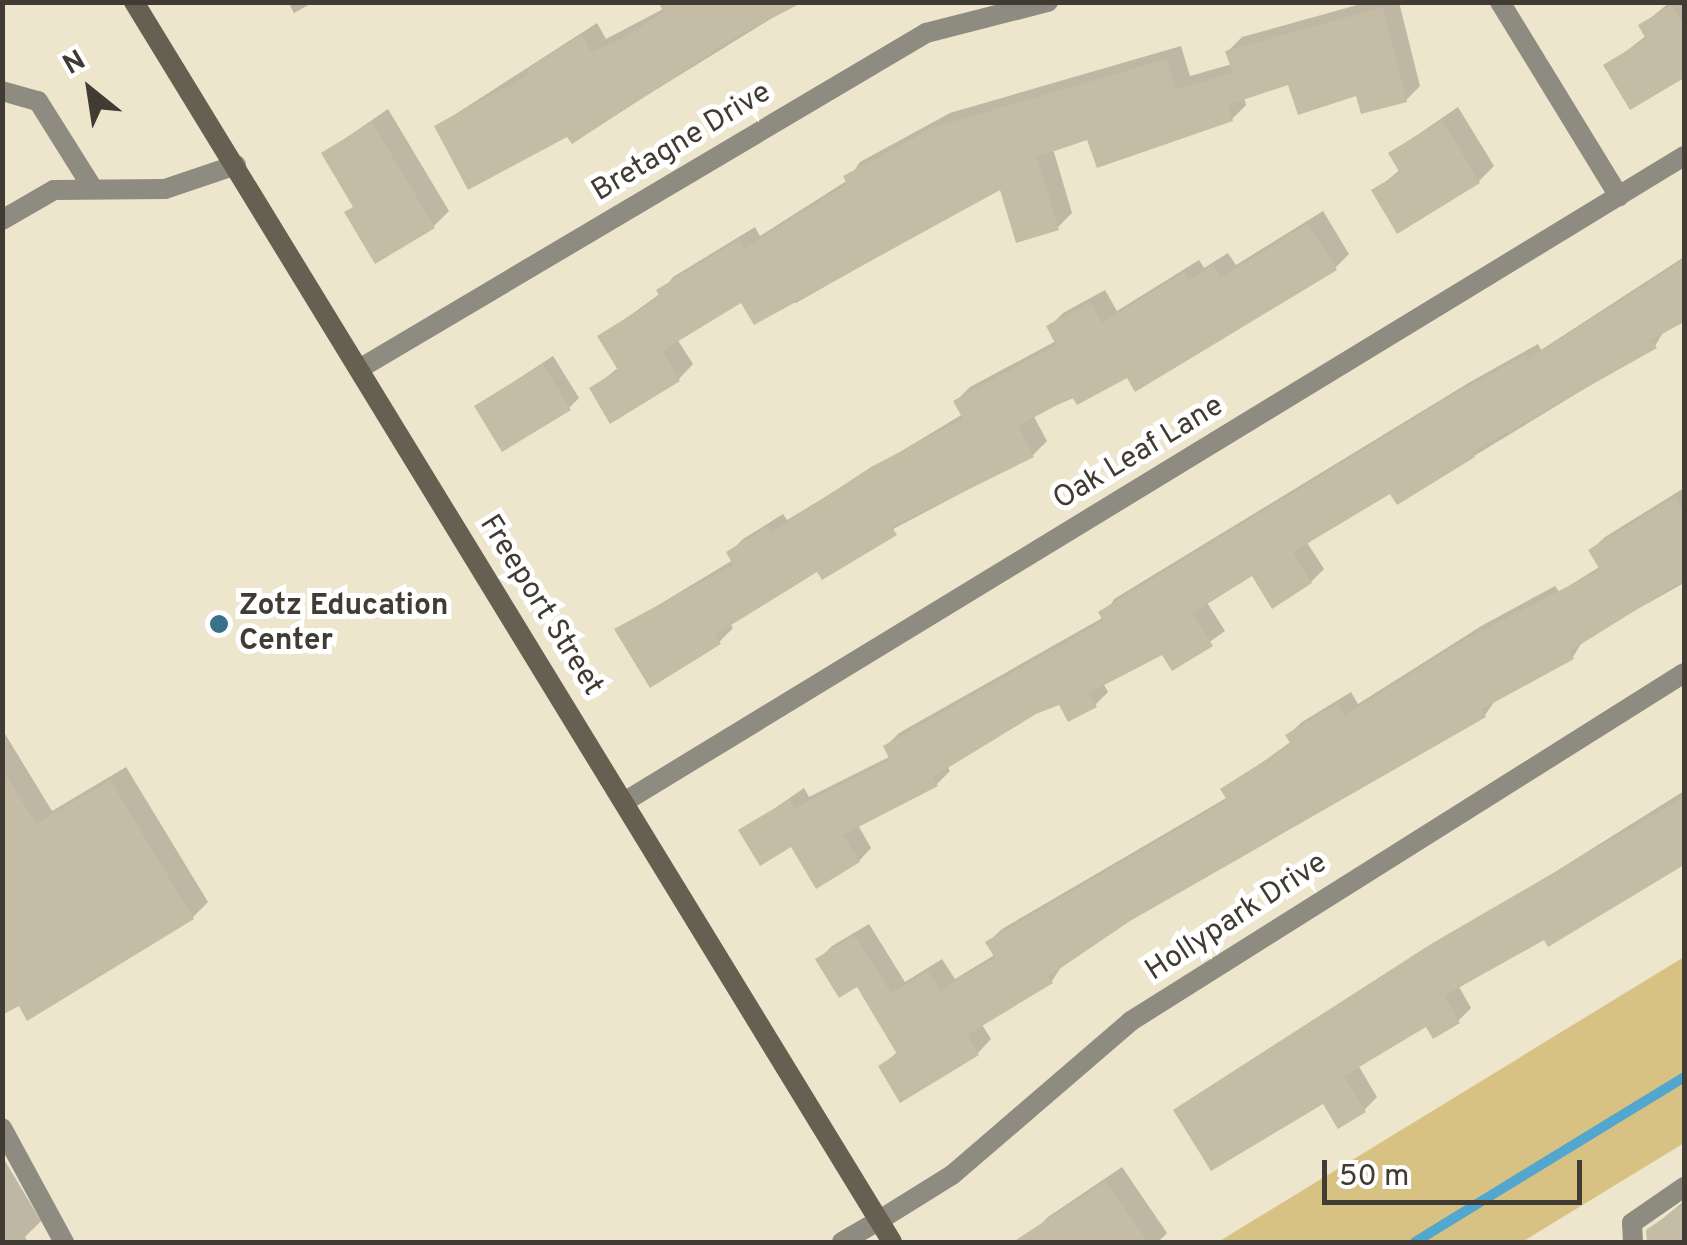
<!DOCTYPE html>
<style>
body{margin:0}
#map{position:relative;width:1687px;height:1245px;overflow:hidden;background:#eee5cd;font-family:Overpass,sans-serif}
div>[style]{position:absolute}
.green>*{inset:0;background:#d8c283}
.shadow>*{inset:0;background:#0003}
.stream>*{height:10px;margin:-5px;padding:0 5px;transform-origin:5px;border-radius:5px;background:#53a6cd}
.building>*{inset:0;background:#c4bca5}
.service>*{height:20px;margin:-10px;padding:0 10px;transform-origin:10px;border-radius:10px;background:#8e8b81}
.minor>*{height:20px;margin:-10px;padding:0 10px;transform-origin:10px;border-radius:10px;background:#8e8b81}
.tertiary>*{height:20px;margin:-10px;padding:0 10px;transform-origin:10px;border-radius:10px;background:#8e8b81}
.secondary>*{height:20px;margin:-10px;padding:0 10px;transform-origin:10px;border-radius:10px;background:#656052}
.dots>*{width:28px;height:28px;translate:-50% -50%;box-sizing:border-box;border:5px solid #fff;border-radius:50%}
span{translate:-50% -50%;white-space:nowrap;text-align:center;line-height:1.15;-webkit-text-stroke:10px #fff;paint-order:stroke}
.street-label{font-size:30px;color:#403c33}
.poi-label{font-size:30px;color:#403c33;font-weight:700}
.left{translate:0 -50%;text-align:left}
.frame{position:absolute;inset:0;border:5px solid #403c33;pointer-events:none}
.north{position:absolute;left:40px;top:40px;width:100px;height:100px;-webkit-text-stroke:8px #fff;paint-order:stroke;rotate:330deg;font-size:28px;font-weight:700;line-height:40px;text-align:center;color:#403c33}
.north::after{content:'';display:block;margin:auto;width:35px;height:45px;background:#403c33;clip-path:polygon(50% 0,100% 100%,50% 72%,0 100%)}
.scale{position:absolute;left:1322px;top:1160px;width:260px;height:45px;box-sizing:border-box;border:5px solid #403c33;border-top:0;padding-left:12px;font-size:30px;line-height:35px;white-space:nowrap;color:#403c33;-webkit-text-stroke:8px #fff;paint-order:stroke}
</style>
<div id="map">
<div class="green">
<i style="clip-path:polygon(1684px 957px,1684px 1143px,1522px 1242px,1218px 1242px)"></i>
</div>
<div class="shadow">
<i style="clip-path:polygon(288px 2px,314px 2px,294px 13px)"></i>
<i style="clip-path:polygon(798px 2px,573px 141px,568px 133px,437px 126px,597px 23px,606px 39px,665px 8px)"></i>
<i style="clip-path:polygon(1368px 2px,1399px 2px,1420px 86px,1406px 100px,1290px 82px,1244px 97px,1246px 105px,1232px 119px,1088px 137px,1053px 149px,1072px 213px,1058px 227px,1002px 186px,796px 303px,742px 300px,677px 339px,693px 364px,679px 379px,611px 420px,592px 389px,619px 367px,600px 337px,661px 293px,673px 277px,755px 227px,760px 236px,848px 180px,860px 162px,950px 113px,1181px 46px,1190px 76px,1232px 64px,1228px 51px,1242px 37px)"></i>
<i style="clip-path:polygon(1670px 2px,1684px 2px,1684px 75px,1631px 107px,1607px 66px,1647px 35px,1641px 26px)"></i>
<i style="clip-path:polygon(1458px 107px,1494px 166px,1479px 181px,1374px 191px,1401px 169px,1391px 153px)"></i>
<i style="clip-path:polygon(388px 109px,449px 211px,434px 226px,348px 212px,355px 205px,324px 153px)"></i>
<i style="clip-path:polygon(1323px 211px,1349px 254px,1335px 268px,1128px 375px,1033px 415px,1047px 441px,1033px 455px,818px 569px,730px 623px,733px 628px,719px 642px,617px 630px,733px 560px,729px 553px,743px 539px,783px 514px,787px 520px,963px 414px,956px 401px,970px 387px,1056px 341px,1049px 327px,1063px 313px,1105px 290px,1117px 311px,1199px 260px,1204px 268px,1228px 253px,1236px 265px)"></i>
<i style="clip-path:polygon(1684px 257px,1684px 318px,1665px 329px,1655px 346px,1474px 456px,1391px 491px,1306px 541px,1324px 569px,1311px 582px,1253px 572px,1206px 601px,1225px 631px,1173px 668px,1163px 652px,1103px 683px,1108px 692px,1095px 705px,1060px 702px,1035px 712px,947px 766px,950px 771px,937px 784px,858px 825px,871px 848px,859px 861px,742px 831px,804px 788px,809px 797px,891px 756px,886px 746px,899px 733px,1104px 617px,1114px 599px,1470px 382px,1538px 344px,1541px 350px)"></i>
<i style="clip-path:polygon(553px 356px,579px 398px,569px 408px,477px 406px)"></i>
<i style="clip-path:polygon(1684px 488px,1684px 583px,1584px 639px,1573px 657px,1497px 698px,1485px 715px,1128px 919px,1063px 964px,1052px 981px,981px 1023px,991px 1039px,978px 1053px,881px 1067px,898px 1051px,858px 984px,818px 960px,832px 946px,869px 924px,905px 982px,942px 959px,955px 979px,996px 954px,988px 942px,1002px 929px,1228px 797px,1224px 790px,1292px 741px,1288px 735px,1302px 722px,1351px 692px,1358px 704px,1483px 625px,1555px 586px,1559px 592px,1601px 566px,1591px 550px,1605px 537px)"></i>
<i style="clip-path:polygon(2px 729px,52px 811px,126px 767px,208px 902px,193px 917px,2px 1013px)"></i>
<i style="clip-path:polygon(1684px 791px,1684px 862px,1549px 944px,1545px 937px,1458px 985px,1471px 1008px,1458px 1021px,1427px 1023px,1358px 1065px,1377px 1097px,1364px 1110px,1323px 1100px,1176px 1110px)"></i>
<i style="clip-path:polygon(2px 1156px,41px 1221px,25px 1237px,28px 1242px,2px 1242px)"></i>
<i style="clip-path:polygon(1122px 1167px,1167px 1233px,1158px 1242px,1040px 1242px,1033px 1232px,1048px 1217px)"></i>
<i style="clip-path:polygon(1684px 1201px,1684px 1242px,1656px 1242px,1649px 1230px)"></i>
</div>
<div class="stream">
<i style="left:1415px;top:1242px;width:316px;rotate:-31.5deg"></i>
</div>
<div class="building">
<i style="clip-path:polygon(658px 2px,803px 2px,736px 37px,572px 144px,567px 137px,468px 190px,434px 126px,530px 74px,526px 69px,582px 35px,591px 52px,618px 41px,664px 12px)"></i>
<i style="clip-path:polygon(1672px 5px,1684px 25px,1684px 78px,1630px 110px,1603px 65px,1646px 39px,1638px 25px)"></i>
<i style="clip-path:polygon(1383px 7px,1407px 102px,1361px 114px,1356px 96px,1298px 115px,1288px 85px,1228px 105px,1233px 121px,1097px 168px,1087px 140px,1037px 157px,1059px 230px,1016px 243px,1000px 190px,754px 325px,741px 303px,662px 351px,680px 381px,610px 424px,589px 388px,618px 370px,597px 336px,660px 297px,656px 290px,740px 239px,745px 248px,847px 184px,843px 176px,934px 127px,1167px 59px,1176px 89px,1233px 73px,1225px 51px)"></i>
<i style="clip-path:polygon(1442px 120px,1480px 183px,1397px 234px,1371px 190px,1400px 173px,1388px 153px)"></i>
<i style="clip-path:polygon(372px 122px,435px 228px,375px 264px,344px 212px,353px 207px,321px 153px)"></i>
<i style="clip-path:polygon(1308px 223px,1337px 270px,1135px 392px,1127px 378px,1077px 405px,1072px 397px,1018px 426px,1034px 457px,892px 527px,897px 535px,822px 580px,817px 572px,715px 635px,721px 644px,650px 688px,614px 629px,733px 565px,726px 552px,768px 526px,772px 532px,871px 467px,963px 419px,953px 401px,1056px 345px,1046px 326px,1090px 302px,1102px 323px,1184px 272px,1189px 280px,1213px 265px,1221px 278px)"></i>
<i style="clip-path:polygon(1684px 260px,1684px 322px,1651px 340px,1657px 348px,1472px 452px,1475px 457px,1397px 505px,1390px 494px,1293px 552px,1312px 583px,1272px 609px,1252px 576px,1193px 613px,1213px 646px,1172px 671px,1162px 655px,1089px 693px,1097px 707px,1068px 722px,1059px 705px,1036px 714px,933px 777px,938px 786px,843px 835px,860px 862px,816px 889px,791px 847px,760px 866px,738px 830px,790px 799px,795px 808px,890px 760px,883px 746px,1103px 621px,1098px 612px,1454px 394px,1525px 355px,1527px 360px)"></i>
<i style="clip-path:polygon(543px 364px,571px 410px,502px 452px,474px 406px)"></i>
<i style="clip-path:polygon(1675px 497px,1684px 514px,1684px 580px,1570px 651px,1574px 659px,1482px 709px,1486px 717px,1130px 921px,1049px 976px,1053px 983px,967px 1035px,979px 1055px,900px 1103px,878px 1066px,897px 1054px,857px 987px,839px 998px,815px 959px,855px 935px,891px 993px,928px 971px,940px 990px,995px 958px,985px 942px,1227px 800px,1220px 789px,1291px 744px,1285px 735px,1337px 704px,1344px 716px,1467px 638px,1600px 570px,1588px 550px)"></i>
<i style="clip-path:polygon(2px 769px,36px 824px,110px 780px,194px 919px,27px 1021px,19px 1006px,2px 1015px)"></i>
<i style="clip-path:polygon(1684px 797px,1684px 865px,1548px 947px,1544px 940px,1444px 996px,1460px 1023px,1433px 1039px,1426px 1027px,1344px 1076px,1366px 1112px,1338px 1129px,1323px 1104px,1211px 1171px,1173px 1110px,1431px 944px)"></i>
<i style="clip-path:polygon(1106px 1181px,1148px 1242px,1013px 1242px)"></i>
<i style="clip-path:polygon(1684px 1204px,1684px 1242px,1647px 1242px,1646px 1230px)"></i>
</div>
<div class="service">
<i style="left:2px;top:91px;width:37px;rotate:16deg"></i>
<i style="left:38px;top:101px;width:102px;rotate:57.9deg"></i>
<i style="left:2px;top:220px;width:60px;rotate:-30deg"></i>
<i style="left:54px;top:190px;width:111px;rotate:-0.5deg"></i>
<i style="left:165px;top:189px;width:75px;rotate:-18.7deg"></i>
<i style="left:2px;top:1128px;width:130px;rotate:61.5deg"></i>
</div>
<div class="minor">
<i style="left:1500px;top:2px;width:228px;rotate:58.5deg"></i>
<i style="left:359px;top:369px;width:659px;rotate:-30.65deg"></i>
<i style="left:926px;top:33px;width:126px;rotate:-14.3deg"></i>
<i style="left:624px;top:802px;width:1241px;rotate:-31.36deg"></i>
<i style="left:878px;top:1221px;width:87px;rotate:-31.9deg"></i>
<i style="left:952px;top:1175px;width:236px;rotate:-40.7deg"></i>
<i style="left:1131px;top:1021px;width:653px;rotate:-32.18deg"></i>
<i style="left:1633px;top:1242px;width:19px;rotate:-93deg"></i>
<i style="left:1632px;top:1223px;width:63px;rotate:-34.7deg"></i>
</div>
<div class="tertiary">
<i style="left:842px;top:1242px;width:42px;rotate:-30.3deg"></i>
</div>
<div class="secondary">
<i style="left:134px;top:2px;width:1453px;rotate:58.56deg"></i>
</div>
<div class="dots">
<i style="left:219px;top:624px;background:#39718b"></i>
</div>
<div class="street-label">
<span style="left:682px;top:143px;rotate:-31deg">Bretagne Drive</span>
<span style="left:1139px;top:454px;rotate:-31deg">Oak Leaf Lane</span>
<span style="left:540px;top:606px;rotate:58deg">Freeport Street</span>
<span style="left:1237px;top:918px;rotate:-33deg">Hollypark Drive</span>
</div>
<div class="poi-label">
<span class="left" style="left:239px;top:624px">Zotz Education<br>Center</span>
</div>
<div class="frame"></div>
<div class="north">N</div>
<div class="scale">50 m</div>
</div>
